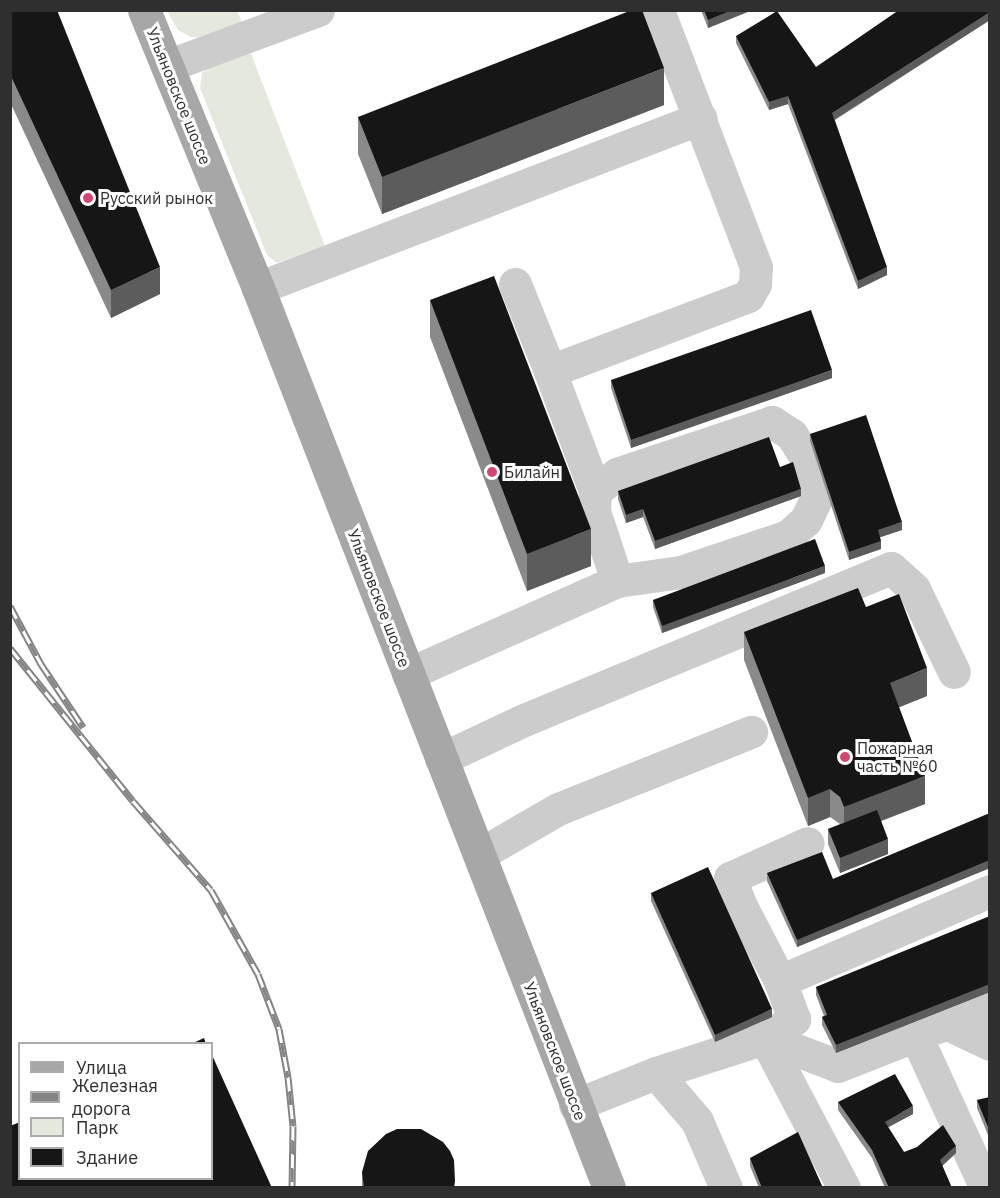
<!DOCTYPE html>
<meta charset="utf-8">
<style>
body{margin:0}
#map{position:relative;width:1000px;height:1198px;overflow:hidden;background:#fff;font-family:"IBM Plex Sans",sans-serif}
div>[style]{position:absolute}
.green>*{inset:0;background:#e5e8dc}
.minor>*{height:33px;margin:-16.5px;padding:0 16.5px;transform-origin:16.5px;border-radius:16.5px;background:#ccc}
.major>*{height:33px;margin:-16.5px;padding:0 16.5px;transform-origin:16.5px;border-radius:16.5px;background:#a7a7a7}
.rail>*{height:7px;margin-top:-3.5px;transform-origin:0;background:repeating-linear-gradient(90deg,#fff 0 14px,#848484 0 28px);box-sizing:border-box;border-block:2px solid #848484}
.wall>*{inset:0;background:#8a8a8a}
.shaded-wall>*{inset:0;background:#5c5c5c}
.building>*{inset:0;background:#161616}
.dots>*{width:16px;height:16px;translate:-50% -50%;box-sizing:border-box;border:3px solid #fff;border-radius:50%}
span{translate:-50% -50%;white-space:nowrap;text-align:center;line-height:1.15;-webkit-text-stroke:6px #fff;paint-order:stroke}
.street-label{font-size:16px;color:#2f2f2f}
.poi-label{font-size:16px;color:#2f2f2f}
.left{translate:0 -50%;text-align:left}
.frame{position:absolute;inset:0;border:12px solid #2f2f2f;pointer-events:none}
.legend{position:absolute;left:18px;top:1042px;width:195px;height:138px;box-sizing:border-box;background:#fff;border:2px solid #acacac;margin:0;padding:8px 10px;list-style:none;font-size:18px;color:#2f2f2f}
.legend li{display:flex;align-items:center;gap:12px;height:30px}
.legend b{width:30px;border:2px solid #acacac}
</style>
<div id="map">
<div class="green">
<i style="clip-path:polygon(167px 11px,237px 11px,243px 24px,205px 38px,191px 37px,178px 30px)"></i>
<i style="clip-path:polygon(250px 51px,325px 246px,277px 263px,267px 255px,200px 88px,202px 73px,212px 65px)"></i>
</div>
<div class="minor">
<i style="left:167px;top:66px;width:161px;rotate:-20.3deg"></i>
<i style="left:515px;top:284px;width:94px;rotate:68.1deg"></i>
<i style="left:258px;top:288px;width:474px;rotate:-21deg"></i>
<i style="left:595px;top:491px;width:128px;rotate:-110.6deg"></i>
<i style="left:550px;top:371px;width:212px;rotate:-20.7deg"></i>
<i style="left:748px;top:296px;width:14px;rotate:-60deg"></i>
<i style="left:755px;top:284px;width:17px;rotate:-87deg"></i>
<i style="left:756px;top:267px;width:275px;rotate:-110.9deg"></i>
<i style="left:408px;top:674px;width:229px;rotate:-24deg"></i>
<i style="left:617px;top:581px;width:65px;rotate:-8deg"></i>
<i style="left:681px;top:572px;width:113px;rotate:-18.6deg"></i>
<i style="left:788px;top:536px;width:24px;rotate:-42deg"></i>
<i style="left:806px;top:520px;width:29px;rotate:-65deg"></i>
<i style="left:818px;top:494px;width:34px;rotate:-107deg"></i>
<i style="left:808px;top:461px;width:31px;rotate:-122deg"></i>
<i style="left:792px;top:435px;width:24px;rotate:-147deg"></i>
<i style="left:772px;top:422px;width:163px;rotate:161.5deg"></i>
<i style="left:617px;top:474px;width:28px;rotate:142deg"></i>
<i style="left:595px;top:491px;width:20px;rotate:93deg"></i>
<i style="left:594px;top:511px;width:74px;rotate:71.8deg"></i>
<i style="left:441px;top:759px;width:92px;rotate:-25.2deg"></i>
<i style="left:524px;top:720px;width:397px;rotate:-22.5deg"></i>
<i style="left:891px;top:568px;width:31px;rotate:42deg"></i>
<i style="left:914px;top:589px;width:92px;rotate:64.3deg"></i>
<i style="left:480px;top:854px;width:90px;rotate:-30deg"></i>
<i style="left:558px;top:809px;width:208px;rotate:-21.8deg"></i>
<i style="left:780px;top:981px;width:87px;rotate:-117.5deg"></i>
<i style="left:740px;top:904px;width:28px;rotate:-111deg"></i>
<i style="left:730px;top:878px;width:85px;rotate:-24.2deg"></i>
<i style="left:946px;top:1023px;width:49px;rotate:25.5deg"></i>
<i style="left:916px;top:1036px;width:167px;rotate:65.3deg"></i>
<i style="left:656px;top:1073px;width:63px;rotate:49.5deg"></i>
<i style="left:697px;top:1121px;width:73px;rotate:66.6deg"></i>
<i style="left:575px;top:1105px;width:87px;rotate:-21.6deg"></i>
<i style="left:656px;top:1073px;width:114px;rotate:-17.8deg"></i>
<i style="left:765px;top:1038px;width:78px;rotate:21deg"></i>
<i style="left:838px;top:1066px;width:163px;rotate:-21.5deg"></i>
<i style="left:844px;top:1188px;width:170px;rotate:-117.8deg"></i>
<i style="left:765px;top:1038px;width:35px;rotate:-33deg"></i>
<i style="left:794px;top:1019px;width:40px;rotate:-110.2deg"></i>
<i style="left:780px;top:981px;width:228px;rotate:-23.2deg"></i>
</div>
<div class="major">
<i style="left:144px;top:10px;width:300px;rotate:67.7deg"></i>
<i style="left:258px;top:288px;width:966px;rotate:68.69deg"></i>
</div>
<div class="rail">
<i style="left:10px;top:606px;width:66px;rotate:61.9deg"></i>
<i style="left:41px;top:664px;width:76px;rotate:56.3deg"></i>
<i style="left:10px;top:648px;width:196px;rotate:51.2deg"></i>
<i style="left:133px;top:801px;width:118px;rotate:48.8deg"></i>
<i style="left:211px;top:890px;width:96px;rotate:60.8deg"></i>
<i style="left:258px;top:974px;width:59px;rotate:69.1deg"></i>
<i style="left:279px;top:1029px;width:49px;rotate:79.4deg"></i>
<i style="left:288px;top:1077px;width:49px;rotate:84.2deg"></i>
<i style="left:293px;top:1126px;width:62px;rotate:90.9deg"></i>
</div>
<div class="wall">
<i style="clip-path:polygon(10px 10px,160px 294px,111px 318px,10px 102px)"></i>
<i style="clip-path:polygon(701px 10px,750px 10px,750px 11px,708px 28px)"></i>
<i style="clip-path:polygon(990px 10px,990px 20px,835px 120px,887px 275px,858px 289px,788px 104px,769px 110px,736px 43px,736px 36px,816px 67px)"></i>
<i style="clip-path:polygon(664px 105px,382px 214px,358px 154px,358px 117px)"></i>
<i style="clip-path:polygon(430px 300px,591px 566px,527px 591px,430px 337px)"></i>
<i style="clip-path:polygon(832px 378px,631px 448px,611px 388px,611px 380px)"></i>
<i style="clip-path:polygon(810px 434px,902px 530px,880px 537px,881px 549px,849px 560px,810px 441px)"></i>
<i style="clip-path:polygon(780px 467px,801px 496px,655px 549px,643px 517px,626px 523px,618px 499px,618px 491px)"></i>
<i style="clip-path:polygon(825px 573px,662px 633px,653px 607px,653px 600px)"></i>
<i style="clip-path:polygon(866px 607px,927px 696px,899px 707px,925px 804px,881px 821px,888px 854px,840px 873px,828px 844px,828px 829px,840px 824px,830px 817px,808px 826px,744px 660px,744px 632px)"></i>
<i style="clip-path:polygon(990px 813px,990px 868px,797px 947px,767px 881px,767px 873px,833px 879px)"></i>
<i style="clip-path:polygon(651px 893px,772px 1017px,715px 1042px,651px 901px)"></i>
<i style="clip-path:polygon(990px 916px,990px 992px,836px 1053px,822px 1025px,822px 1017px,824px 1016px,816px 995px,816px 987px)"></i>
<i style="clip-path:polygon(990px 1097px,990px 1140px,977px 1108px,977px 1100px)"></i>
<i style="clip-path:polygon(838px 1102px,913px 1114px,888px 1127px,904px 1152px,956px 1153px,942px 1166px,952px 1188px,885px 1188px,872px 1158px,838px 1110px)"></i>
<i style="clip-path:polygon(750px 1158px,823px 1188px,759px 1188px,750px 1166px)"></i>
<i style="clip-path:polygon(362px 1172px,455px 1188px,362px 1188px)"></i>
</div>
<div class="shaded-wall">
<i style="clip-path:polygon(732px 10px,750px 11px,708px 28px,708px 20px)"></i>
<i style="clip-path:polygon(990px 12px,990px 20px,832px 121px,832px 113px)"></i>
<i style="clip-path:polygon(664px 68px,664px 105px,382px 214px,382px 177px)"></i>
<i style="clip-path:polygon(788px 96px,788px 104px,769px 110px,769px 102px)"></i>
<i style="clip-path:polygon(160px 267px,160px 294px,111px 318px,111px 290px)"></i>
<i style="clip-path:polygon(887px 267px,887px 275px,858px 289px,858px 281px)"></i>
<i style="clip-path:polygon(832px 370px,832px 378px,631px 448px,631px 440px)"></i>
<i style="clip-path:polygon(801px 489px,801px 496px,655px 549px,655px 541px)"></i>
<i style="clip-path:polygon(643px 509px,643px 517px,626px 523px,626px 515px)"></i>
<i style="clip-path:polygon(902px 522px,902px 530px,878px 538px,878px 530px)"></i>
<i style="clip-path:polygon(591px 529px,591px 566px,527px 591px,527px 554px)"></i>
<i style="clip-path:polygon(881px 541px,881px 549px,849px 560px,849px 552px)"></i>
<i style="clip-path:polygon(825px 566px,825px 573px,662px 633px,662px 626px)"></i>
<i style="clip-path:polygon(927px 668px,927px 696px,890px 711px,890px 683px)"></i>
<i style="clip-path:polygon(925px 776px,925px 804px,844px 835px,844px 807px)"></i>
<i style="clip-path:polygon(830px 789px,830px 817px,808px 826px,808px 798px)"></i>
<i style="clip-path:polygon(888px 839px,888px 854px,840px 873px,840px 858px)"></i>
<i style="clip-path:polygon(990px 860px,990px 868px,797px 947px,797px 940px)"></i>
<i style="clip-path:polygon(990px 984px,990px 992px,836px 1053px,836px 1045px)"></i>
<i style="clip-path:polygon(772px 1009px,772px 1017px,715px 1042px,715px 1035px)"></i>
<i style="clip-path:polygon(913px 1106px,913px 1114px,885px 1129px,885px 1122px)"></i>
<i style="clip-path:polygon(956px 1146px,956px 1153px,940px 1168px,940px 1160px)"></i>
</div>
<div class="building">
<i style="clip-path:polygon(10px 10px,57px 10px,160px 267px,111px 290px,10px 74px)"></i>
<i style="clip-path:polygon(632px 10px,642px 10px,664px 68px,382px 177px,358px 117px)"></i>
<i style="clip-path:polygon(704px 10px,732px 10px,708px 20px)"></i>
<i style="clip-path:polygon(899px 10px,990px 10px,990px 12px,832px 113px,887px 267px,858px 281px,788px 96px,769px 102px,736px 36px,777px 11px,816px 67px)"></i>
<i style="clip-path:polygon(494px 276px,591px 529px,527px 554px,430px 300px)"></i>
<i style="clip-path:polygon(811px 310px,832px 370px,631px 440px,611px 380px)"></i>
<i style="clip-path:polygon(866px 415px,902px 522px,878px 530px,881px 541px,849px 552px,810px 434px)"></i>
<i style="clip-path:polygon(769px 437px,780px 467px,793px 462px,801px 489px,655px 541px,643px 509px,626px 515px,618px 491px)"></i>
<i style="clip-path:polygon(815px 539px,825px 566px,662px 626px,653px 600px)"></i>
<i style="clip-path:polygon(858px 588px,866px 607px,899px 594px,927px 668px,890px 683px,925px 776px,844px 807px,840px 797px,830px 789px,808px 798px,744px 632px)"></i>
<i style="clip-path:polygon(877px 810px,888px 839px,840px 858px,828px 829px)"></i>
<i style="clip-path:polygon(990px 813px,990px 860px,797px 940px,767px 873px,822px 852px,833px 879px)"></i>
<i style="clip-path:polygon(708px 867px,772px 1009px,715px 1035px,651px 893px)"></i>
<i style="clip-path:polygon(990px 916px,990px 984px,836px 1045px,822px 1017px,827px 1015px,816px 987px)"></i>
<i style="clip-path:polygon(204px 1038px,206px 1044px,191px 1044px)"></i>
<i style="clip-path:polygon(212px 1055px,272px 1188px,10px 1188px,10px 1126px,20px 1122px,20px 1179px,212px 1179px)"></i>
<i style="clip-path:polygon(895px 1074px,913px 1106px,885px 1122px,904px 1152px,917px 1147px,943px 1125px,956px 1146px,940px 1160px,952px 1188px,889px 1188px,872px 1150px,838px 1102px)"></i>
<i style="clip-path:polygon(990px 1097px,990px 1132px,977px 1100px)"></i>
<i style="clip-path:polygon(397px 1129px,421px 1129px,443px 1142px,450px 1151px,454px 1160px,455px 1181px,454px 1188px,364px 1188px,362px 1172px,368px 1151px,386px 1134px)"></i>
<i style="clip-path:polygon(798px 1132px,823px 1188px,762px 1188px,750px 1158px)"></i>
</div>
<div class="dots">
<i style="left:88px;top:198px;background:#d24671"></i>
<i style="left:492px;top:472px;background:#d24671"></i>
<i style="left:845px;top:757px;background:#d24671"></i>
</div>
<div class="street-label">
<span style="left:179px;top:96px;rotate:68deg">Ульяновское шоссе</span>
<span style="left:379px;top:598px;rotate:69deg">Ульяновское шоссе</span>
<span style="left:555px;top:1051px;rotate:69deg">Ульяновское шоссе</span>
</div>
<div class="poi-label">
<span class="left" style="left:100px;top:198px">Русский рынок</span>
<span class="left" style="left:504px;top:472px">Билайн</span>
<span class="left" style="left:857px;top:757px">Пожарная<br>часть №60</span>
</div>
<div class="frame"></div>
<ul class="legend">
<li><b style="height:8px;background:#a7a7a7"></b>Улица</li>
<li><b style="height:8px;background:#848484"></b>Железная дорога</li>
<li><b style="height:16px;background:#e5e8dc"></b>Парк</li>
<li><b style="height:16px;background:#161616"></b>Здание</li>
</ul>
</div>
